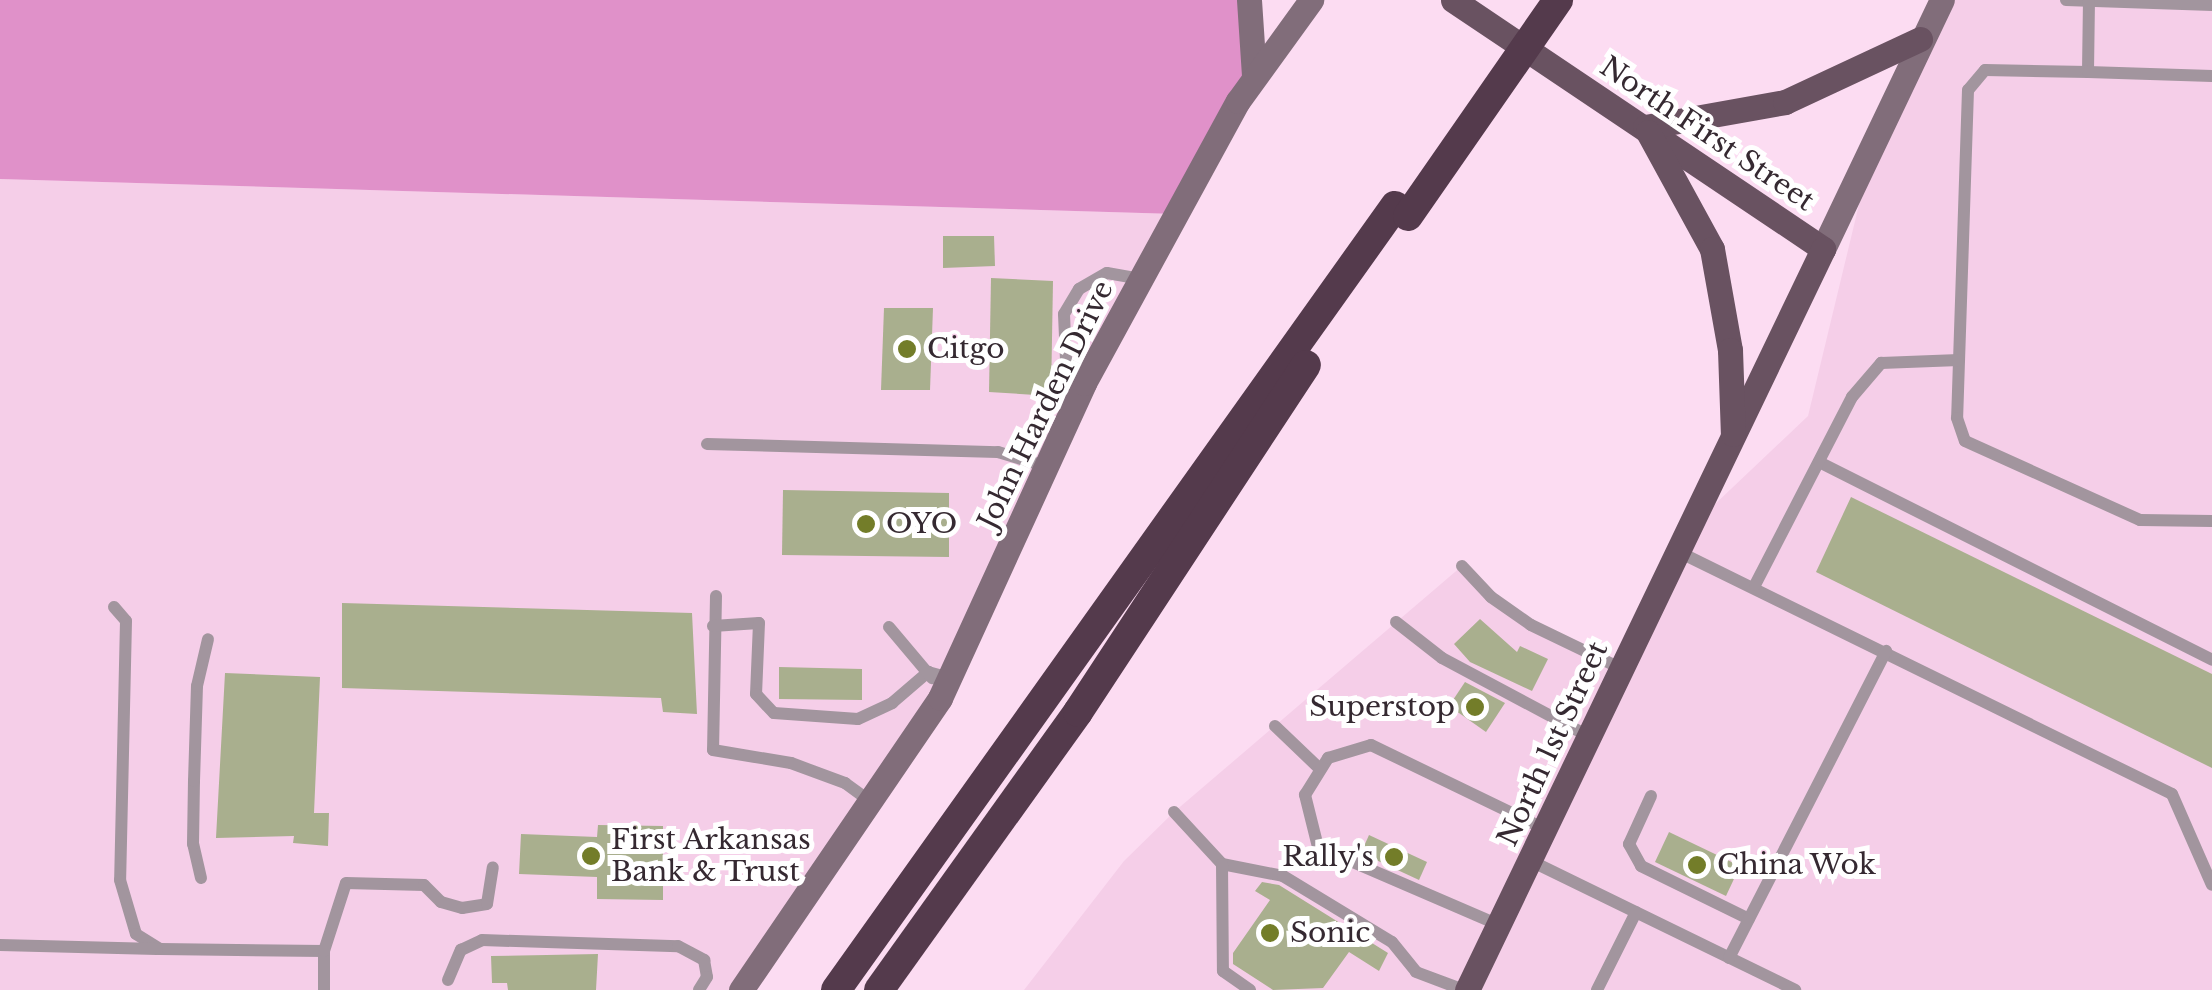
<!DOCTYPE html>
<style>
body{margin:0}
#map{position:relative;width:2212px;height:990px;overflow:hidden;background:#fcdcf2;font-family:"Libre Baskerville",serif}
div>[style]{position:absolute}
.built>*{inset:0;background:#f5cee8}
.forest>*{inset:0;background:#e091c9}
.building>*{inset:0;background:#a9af8e}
.lane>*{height:12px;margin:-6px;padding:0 6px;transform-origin:6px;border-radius:6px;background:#a2959e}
.secondary>*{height:25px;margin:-12.5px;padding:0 12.5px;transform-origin:12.5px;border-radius:12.5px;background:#816d7a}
.primary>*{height:25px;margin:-12.5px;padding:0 12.5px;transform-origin:12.5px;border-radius:12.5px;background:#695261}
.highway>*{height:30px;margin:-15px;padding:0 15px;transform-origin:15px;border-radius:15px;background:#543a4c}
.highway-bridge>*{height:30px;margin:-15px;padding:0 15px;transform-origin:15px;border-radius:15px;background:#543a4c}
.dots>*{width:28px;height:28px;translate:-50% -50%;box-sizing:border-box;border:5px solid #fff;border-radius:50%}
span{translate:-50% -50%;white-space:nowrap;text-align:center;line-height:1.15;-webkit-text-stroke:10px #fff;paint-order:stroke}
.street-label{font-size:28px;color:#352931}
.poi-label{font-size:28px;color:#352931}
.left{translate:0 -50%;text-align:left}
.right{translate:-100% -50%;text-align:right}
</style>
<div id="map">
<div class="built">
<i style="clip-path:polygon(1942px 0,2212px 0,2212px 990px,1024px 990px,1124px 861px,1174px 812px,1462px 566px,1491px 597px,1622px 669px,1693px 525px,1808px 416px,1876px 134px)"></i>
<i style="clip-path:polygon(0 179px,1176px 214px,948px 677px,741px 990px,0 990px)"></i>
</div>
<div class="forest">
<i style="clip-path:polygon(0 0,1257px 0,1254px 76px,1176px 214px,0 179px)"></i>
</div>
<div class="building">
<i style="clip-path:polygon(943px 236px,994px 236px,995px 266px,943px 268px)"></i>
<i style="clip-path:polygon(991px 278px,1053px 281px,1051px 396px,989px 392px)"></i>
<i style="clip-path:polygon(884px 308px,933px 308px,930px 390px,881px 390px)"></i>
<i style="clip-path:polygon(783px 490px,949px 493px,949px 557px,782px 555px)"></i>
<i style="clip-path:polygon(1851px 497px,2212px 674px,2212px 768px,1816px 572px)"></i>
<i style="clip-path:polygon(342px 603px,692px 613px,697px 714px,663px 712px,661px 698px,342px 688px)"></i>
<i style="clip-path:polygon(1480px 619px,1517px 652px,1520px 646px,1548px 659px,1532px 691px,1470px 662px,1454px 644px)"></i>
<i style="clip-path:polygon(779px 667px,862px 669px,862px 700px,779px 699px)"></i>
<i style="clip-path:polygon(225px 673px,320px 677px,314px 813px,329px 813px,328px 846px,293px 843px,294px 836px,216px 838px)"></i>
<i style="clip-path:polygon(1465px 682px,1505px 703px,1486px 732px,1449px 706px)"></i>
<i style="clip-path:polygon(598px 825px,663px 826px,663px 900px,597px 899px,597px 877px,519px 874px,521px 834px,597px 837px)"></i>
<i style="clip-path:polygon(1669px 832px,1740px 866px,1726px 896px,1655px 862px)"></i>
<i style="clip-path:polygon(1369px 835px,1427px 862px,1419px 880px,1361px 853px)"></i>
<i style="clip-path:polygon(1262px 882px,1279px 885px,1388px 953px,1379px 971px,1349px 952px,1323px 988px,1273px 990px,1233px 964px,1233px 953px,1270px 900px,1255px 891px)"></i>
<i style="clip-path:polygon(598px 954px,596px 990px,508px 990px,507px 983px,492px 983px,491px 956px)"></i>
</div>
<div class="lane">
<i style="left:2066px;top:0;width:146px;rotate:2deg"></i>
<i style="left:2089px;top:0;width:72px;rotate:90.8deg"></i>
<i style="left:2088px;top:72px;width:103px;rotate:-178.9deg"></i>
<i style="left:1985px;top:70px;width:26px;rotate:130deg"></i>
<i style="left:1968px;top:90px;width:328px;rotate:91.9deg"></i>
<i style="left:1957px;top:418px;width:24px;rotate:71deg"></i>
<i style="left:1965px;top:441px;width:192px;rotate:24.3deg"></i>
<i style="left:2140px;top:520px;width:72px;rotate:0.8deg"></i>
<i style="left:2088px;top:72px;width:124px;rotate:1.8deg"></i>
<i style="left:1084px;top:383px;width:29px;rotate:-128deg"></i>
<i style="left:1066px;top:360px;width:46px;rotate:-92.5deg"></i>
<i style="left:1064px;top:314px;width:29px;rotate:-59deg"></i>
<i style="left:1079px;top:289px;width:32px;rotate:-30deg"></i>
<i style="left:1107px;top:273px;width:34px;rotate:10deg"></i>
<i style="left:707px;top:444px;width:291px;rotate:1.6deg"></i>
<i style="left:998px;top:452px;width:52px;rotate:16.7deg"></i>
<i style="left:1819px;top:462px;width:440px;rotate:26.7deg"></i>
<i style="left:1679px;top:552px;width:549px;rotate:26.15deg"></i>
<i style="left:2172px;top:794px;width:99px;rotate:66.3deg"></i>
<i style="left:1462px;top:566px;width:42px;rotate:46.9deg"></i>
<i style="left:1491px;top:597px;width:49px;rotate:35deg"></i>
<i style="left:1531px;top:625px;width:101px;rotate:25.8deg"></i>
<i style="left:1755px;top:585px;width:212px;rotate:-62.7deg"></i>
<i style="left:1852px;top:397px;width:45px;rotate:-49.5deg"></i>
<i style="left:1881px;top:363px;width:78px;rotate:-2.2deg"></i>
<i style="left:716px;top:596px;width:154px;rotate:91.1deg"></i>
<i style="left:713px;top:750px;width:79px;rotate:9.5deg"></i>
<i style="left:791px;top:763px;width:58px;rotate:20.3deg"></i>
<i style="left:845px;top:783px;width:32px;rotate:36deg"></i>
<i style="left:114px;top:607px;width:18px;rotate:49deg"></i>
<i style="left:126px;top:621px;width:259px;rotate:91.3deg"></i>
<i style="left:120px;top:880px;width:56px;rotate:73.5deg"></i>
<i style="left:136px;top:934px;width:28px;rotate:32deg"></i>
<i style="left:160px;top:949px;width:164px;rotate:0.7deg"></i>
<i style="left:324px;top:951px;width:39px;rotate:90deg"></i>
<i style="left:1396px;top:622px;width:58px;rotate:38deg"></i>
<i style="left:1442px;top:658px;width:168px;rotate:28.1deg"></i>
<i style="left:713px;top:626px;width:46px;rotate:-3.7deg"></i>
<i style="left:759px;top:623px;width:71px;rotate:92.4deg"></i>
<i style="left:756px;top:694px;width:26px;rotate:47deg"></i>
<i style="left:774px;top:713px;width:84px;rotate:4.1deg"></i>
<i style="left:858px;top:719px;width:38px;rotate:-25deg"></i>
<i style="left:892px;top:703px;width:48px;rotate:-40.7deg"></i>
<i style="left:928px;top:672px;width:20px;rotate:15deg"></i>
<i style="left:889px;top:627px;width:67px;rotate:49.9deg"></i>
<i style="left:1275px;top:726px;width:62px;rotate:43.7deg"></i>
<i style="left:1651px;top:796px;width:53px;rotate:114.6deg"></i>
<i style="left:1629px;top:844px;width:25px;rotate:61deg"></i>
<i style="left:1641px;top:866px;width:120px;rotate:26.1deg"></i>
<i style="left:1174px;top:812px;width:71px;rotate:47.3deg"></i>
<i style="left:1222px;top:864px;width:62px;rotate:11.1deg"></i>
<i style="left:1283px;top:876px;width:127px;rotate:31.2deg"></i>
<i style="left:1392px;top:942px;width:38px;rotate:51deg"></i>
<i style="left:1416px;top:972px;width:51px;rotate:20.6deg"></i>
<i style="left:1531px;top:861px;width:294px;rotate:26deg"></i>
<i style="left:1222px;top:864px;width:107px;rotate:89.5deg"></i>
<i style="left:1223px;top:971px;width:33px;rotate:35deg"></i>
<i style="left:201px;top:878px;width:35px;rotate:-103deg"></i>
<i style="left:193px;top:844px;width:63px;rotate:-89.1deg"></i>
<i style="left:194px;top:781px;width:95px;rotate:-88.2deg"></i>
<i style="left:197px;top:686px;width:48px;rotate:-76.8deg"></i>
<i style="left:1499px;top:925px;width:197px;rotate:-156.7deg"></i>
<i style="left:1318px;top:847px;width:54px;rotate:-104deg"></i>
<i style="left:1305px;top:795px;width:44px;rotate:-58.1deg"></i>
<i style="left:1328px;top:758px;width:45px;rotate:-16.8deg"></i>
<i style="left:1371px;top:745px;width:195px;rotate:25.8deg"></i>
<i style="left:0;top:945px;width:157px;rotate:1.5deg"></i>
<i style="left:324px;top:951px;width:71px;rotate:-72.1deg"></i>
<i style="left:346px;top:883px;width:78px;rotate:1.5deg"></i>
<i style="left:424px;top:885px;width:24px;rotate:45deg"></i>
<i style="left:441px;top:902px;width:22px;rotate:16deg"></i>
<i style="left:462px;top:908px;width:25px;rotate:-9deg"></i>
<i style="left:487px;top:904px;width:37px;rotate:-81deg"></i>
<i style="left:1729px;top:958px;width:345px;rotate:-62.9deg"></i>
<i style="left:448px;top:980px;width:33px;rotate:-67deg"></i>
<i style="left:461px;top:950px;width:23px;rotate:-25deg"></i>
<i style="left:482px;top:940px;width:196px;rotate:1.8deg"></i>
<i style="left:678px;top:946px;width:30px;rotate:28deg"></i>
<i style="left:704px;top:960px;width:17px;rotate:80deg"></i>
<i style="left:707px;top:977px;width:15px;rotate:122deg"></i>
<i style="left:1597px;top:990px;width:87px;rotate:-63.4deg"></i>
</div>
<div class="secondary">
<i style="left:1249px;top:0;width:76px;rotate:86.2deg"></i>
<i style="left:1823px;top:249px;width:276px;rotate:-64.5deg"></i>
<i style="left:741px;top:990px;width:353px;rotate:-55.7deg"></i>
<i style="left:940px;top:698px;width:346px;rotate:-65.4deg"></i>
<i style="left:1084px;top:383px;width:321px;rotate:-61.4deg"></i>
<i style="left:1238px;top:101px;width:125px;rotate:-54.1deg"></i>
</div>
<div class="primary">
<i style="left:1453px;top:0;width:446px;rotate:33.9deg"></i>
<i style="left:1823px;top:249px;width:822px;rotate:115.66deg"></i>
<i style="left:1645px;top:127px;width:142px;rotate:-10.1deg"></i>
<i style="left:1785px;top:102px;width:149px;rotate:-25deg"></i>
<i style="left:1648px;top:132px;width:133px;rotate:61.3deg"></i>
<i style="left:1712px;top:249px;width:103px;rotate:79.9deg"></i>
<i style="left:1730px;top:350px;width:84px;rotate:88deg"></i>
</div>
<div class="highway">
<i style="left:836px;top:990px;width:963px;rotate:-54.51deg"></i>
<i style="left:879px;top:990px;width:342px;rotate:-54.4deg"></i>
<i style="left:1078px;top:712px;width:415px;rotate:-56.7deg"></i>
</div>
<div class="highway-bridge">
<i style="left:1408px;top:216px;width:263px;rotate:-55.2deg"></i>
</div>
<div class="dots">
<i style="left:907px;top:349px;background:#737d29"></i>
<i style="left:866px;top:524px;background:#737d29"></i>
<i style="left:1475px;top:707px;background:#737d29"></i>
<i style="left:591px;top:856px;background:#737d29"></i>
<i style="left:1394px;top:857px;background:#737d29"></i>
<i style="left:1697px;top:865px;background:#737d29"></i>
<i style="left:1270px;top:933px;background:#737d29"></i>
</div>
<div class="street-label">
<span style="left:1707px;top:134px;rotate:34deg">North First Street</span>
<span style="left:1046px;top:405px;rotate:-64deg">John Harden Drive</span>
<span style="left:1553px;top:744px;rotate:-65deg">North 1st Street</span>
</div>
<div class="poi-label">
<span class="left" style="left:927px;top:349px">Citgo</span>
<span class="left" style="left:886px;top:524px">OYO</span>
<span class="right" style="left:1455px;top:707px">Superstop</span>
<span class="left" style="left:611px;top:856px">First Arkansas<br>Bank &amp; Trust</span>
<span class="right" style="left:1374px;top:857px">Rally's</span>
<span class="left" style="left:1717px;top:865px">China Wok</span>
<span class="left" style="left:1290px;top:933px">Sonic</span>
</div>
</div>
